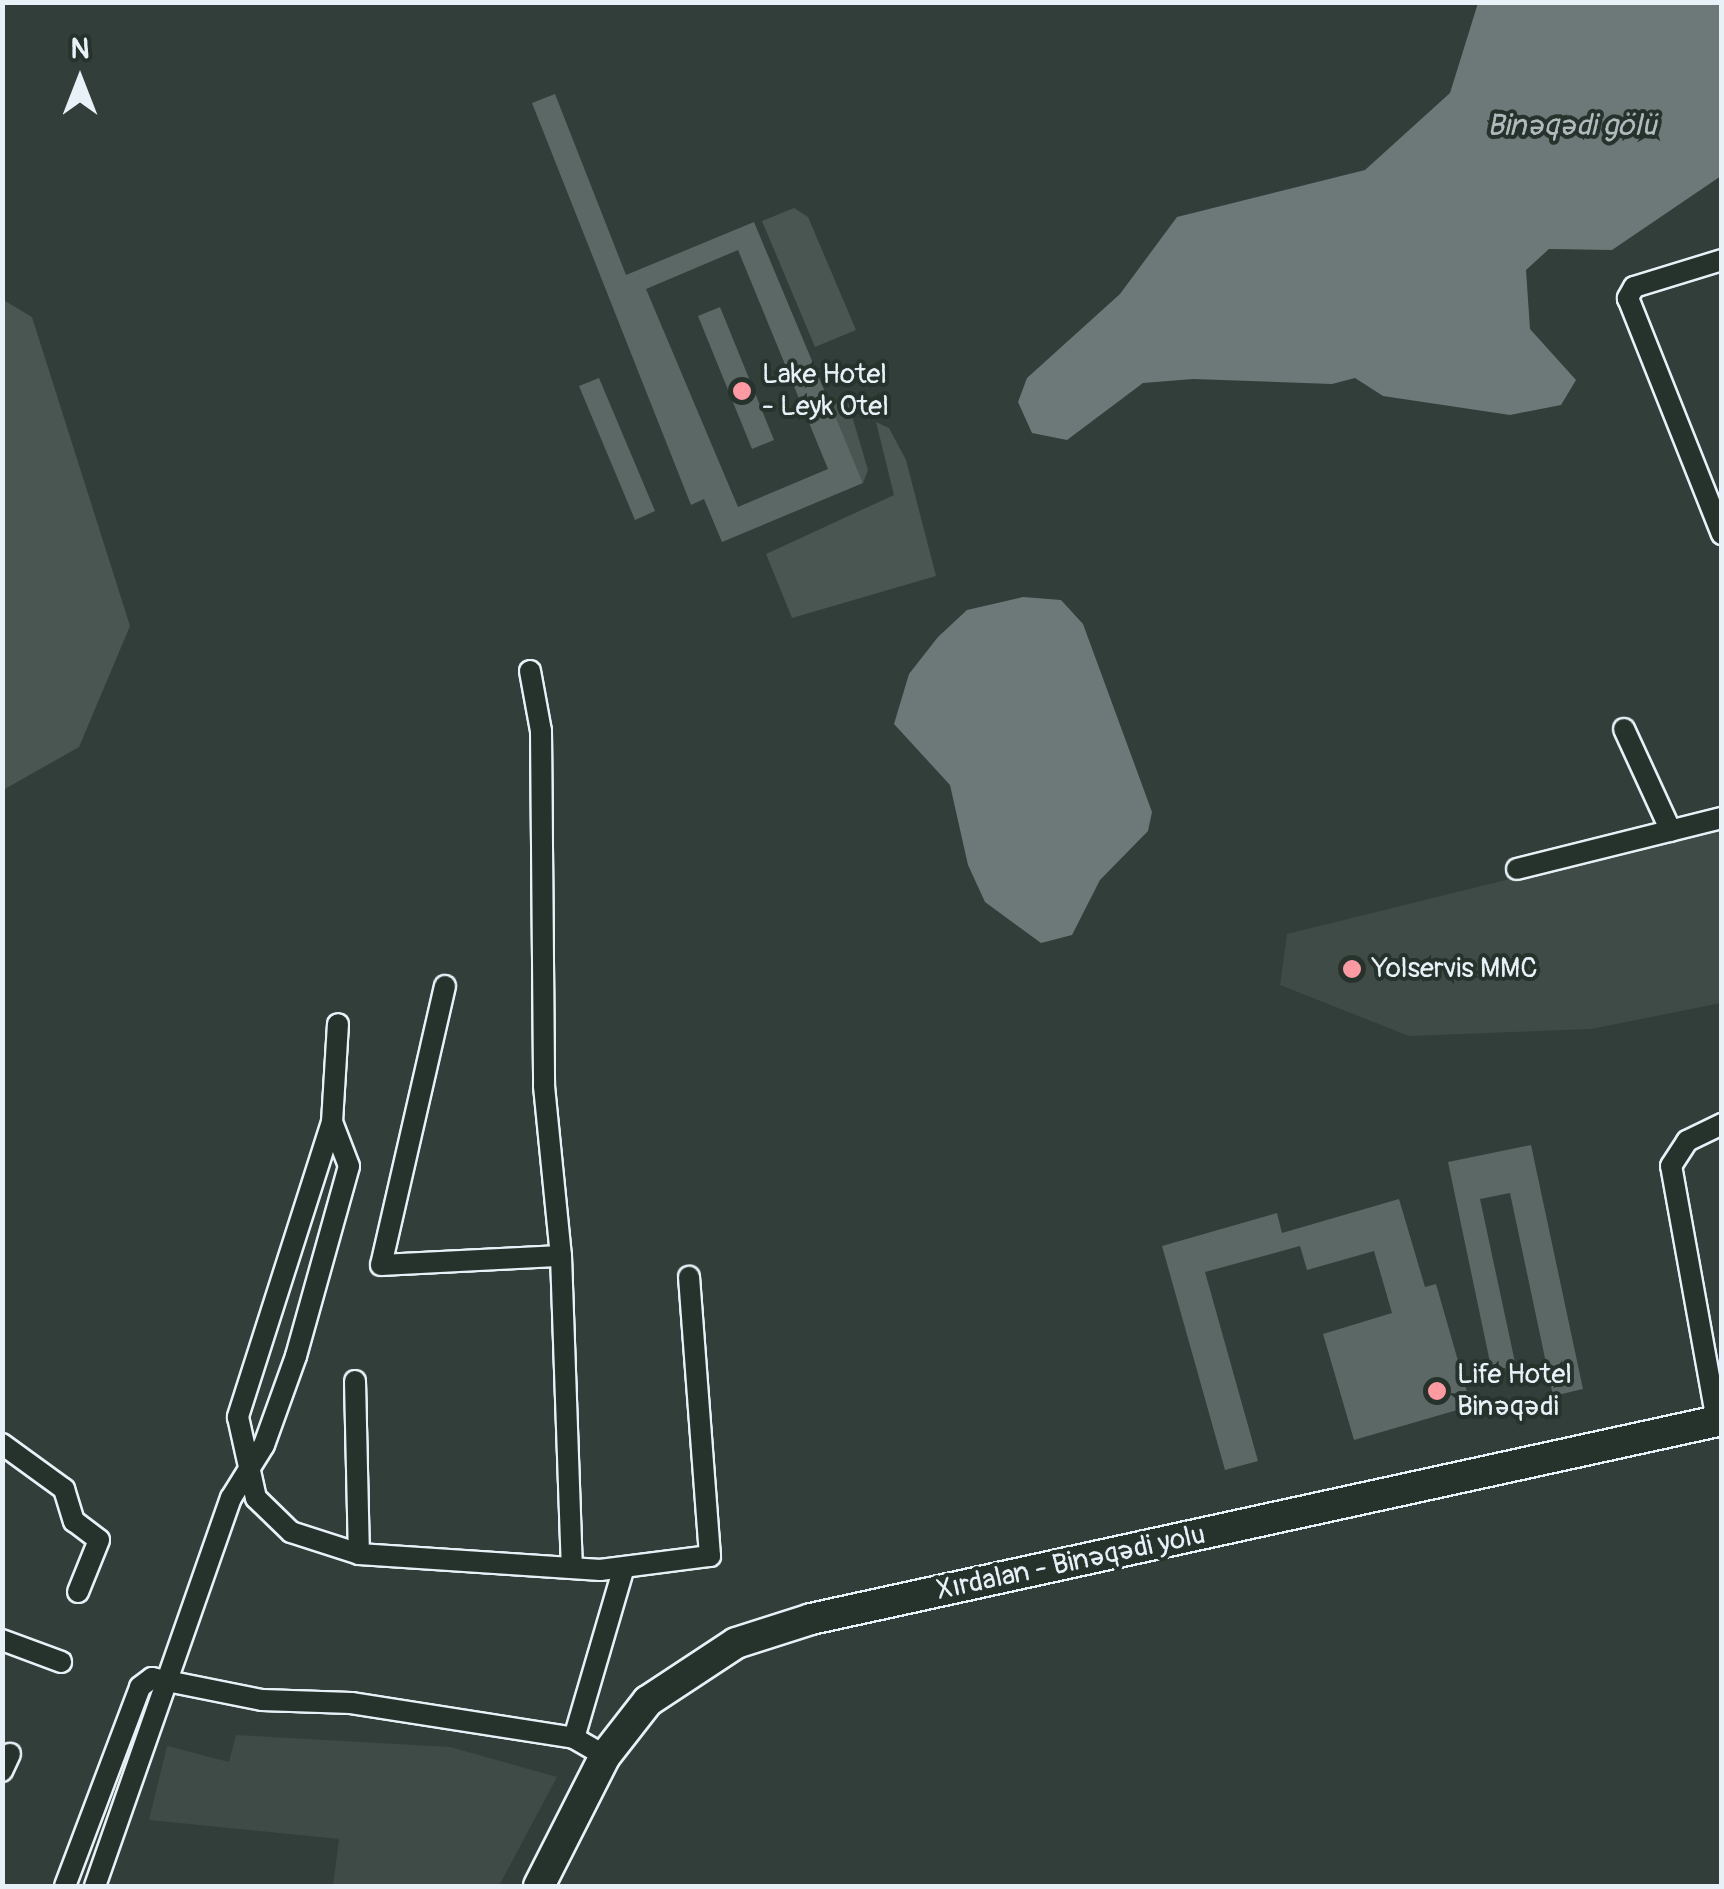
<!DOCTYPE html>
<meta charset="utf-8">
<style>
body{margin:0}
#map{position:relative;width:1724px;height:1889px;overflow:hidden;background:#323e39;font-family:Pangolin,sans-serif}
div>[style]{position:absolute}
.built>*{inset:0;background:#3f4b46}
.green>*{inset:0;background:#495651}
.water>*{inset:0;background:#6d7978}
.building>*{inset:0;background:#5c6865}
.roads{filter:drop-shadow(2px 0 #e8f1f8) drop-shadow(-2px 0 #e8f1f8) drop-shadow(0 2px #e8f1f8) drop-shadow(0 -2px #e8f1f8)}
.street>*{height:20px;margin:-10px;padding:0 10px;transform-origin:10px;border-radius:10px;background:#26332d}
.secondary>*{height:30px;margin:-15px;padding:0 15px;transform-origin:15px;border-radius:15px;background:#26332d}
.dots>*{width:28px;height:28px;translate:-50% -50%;box-sizing:border-box;border:5px solid #26332d;border-radius:50%}
span{translate:-50% -50%;white-space:nowrap;text-align:center;line-height:1.15;-webkit-text-stroke:8px #26332d;paint-order:stroke}
.poi-label{font-size:28px;color:#e8f1f8}
.left{translate:0 -50%;text-align:left}
.street-label{font-size:28px;color:#e8f1f8}
.water-label{font-size:30px;color:#b1bbbe;font-style:italic}
.frame{position:absolute;inset:0;border:5px solid #e8f1f8;pointer-events:none}
.north{position:absolute;left:30px;top:30px;width:100px;height:100px;-webkit-text-stroke:8px #26332d;paint-order:stroke;rotate:0deg;font-size:28px;font-weight:700;line-height:40px;text-align:center;color:#e8f1f8}
.north::after{content:'';display:block;margin:auto;width:35px;height:45px;background:#e8f1f8;clip-path:polygon(50% 0,100% 100%,50% 72%,0 100%)}
</style>
<div id="map">
<div class="built">
<i style="clip-path:polygon(1721px 827px,1721px 1003px,1591px 1029px,1409px 1036px,1280px 985px,1287px 934px)"></i>
<i style="clip-path:polygon(236px 1735px,450px 1747px,557px 1777px,499px 1886px,333px 1886px,339px 1839px,149px 1820px,167px 1746px,229px 1762px)"></i>
</div>
<div class="green">
<i style="clip-path:polygon(794px 208px,808px 217px,856px 330px,815px 347px,762px 221px)"></i>
<i style="clip-path:polygon(2px 299px,32px 317px,130px 626px,79px 747px,3px 790px)"></i>
<i style="clip-path:polygon(847px 399px,868px 470px,863px 483px,830px 406px)"></i>
<i style="clip-path:polygon(876px 422px,889px 428px,906px 460px,936px 576px,792px 618px,766px 554px,894px 495px)"></i>
</div>
<div class="water">
<i style="clip-path:polygon(1478px 3px,1721px 3px,1721px 176px,1612px 250px,1549px 249px,1526px 270px,1530px 329px,1576px 380px,1561px 405px,1510px 415px,1383px 396px,1355px 378px,1332px 384px,1193px 379px,1143px 383px,1067px 440px,1032px 433px,1018px 402px,1027px 378px,1120px 294px,1177px 217px,1365px 170px,1450px 93px)"></i>
<i style="clip-path:polygon(1023px 597px,1061px 600px,1083px 624px,1152px 812px,1148px 831px,1100px 880px,1072px 935px,1041px 943px,985px 902px,968px 865px,950px 785px,894px 724px,909px 674px,938px 637px,967px 610px)"></i>
</div>
<div class="building">
<i style="clip-path:polygon(evenodd,555px 94px,626px 275px,754px 222px,863px 483px,722px 542px,704px 499px,691px 505px,532px 103px,555px 94px,738px 250px,828px 469px,738px 507px,646px 289px,738px 250px)"></i>
<i style="clip-path:polygon(720px 307px,774px 440px,752px 449px,698px 316px)"></i>
<i style="clip-path:polygon(599px 378px,655px 511px,635px 520px,579px 386px)"></i>
<i style="clip-path:polygon(1531px 1145px,1583px 1389px,1553px 1396px,1510px 1193px,1480px 1199px,1516px 1367px,1492px 1372px,1448px 1162px)"></i>
<i style="clip-path:polygon(1399px 1199px,1425px 1287px,1436px 1284px,1471px 1406px,1354px 1440px,1323px 1334px,1392px 1313px,1374px 1251px,1307px 1270px,1300px 1246px,1205px 1272px,1258px 1461px,1225px 1470px,1162px 1246px,1277px 1213px,1282px 1233px)"></i>
</div>
<div class="roads">
<div class="street">
<i style="left:1722px;top:260px;width:92px;rotate:162.9deg"></i>
<i style="left:1634px;top:287px;width:13px;rotate:119deg"></i>
<i style="left:1628px;top:298px;width:254px;rotate:68.3deg"></i>
<i style="left:530px;top:671px;width:61px;rotate:79.6deg"></i>
<i style="left:541px;top:731px;width:355px;rotate:89.5deg"></i>
<i style="left:544px;top:1086px;width:171px;rotate:84.3deg"></i>
<i style="left:561px;top:1256px;width:312px;rotate:88deg"></i>
<i style="left:1624px;top:729px;width:112px;rotate:65.3deg"></i>
<i style="left:1517px;top:869px;width:211px;rotate:-14deg"></i>
<i style="left:445px;top:986px;width:286px;rotate:102.9deg"></i>
<i style="left:381px;top:1265px;width:180px;rotate:-2.9deg"></i>
<i style="left:332px;top:1122px;width:310px;rotate:107.7deg"></i>
<i style="left:238px;top:1417px;width:83px;rotate:77.5deg"></i>
<i style="left:256px;top:1498px;width:49px;rotate:44.2deg"></i>
<i style="left:291px;top:1532px;width:71px;rotate:17.9deg"></i>
<i style="left:359px;top:1554px;width:242px;rotate:3.8deg"></i>
<i style="left:600px;top:1570px;width:111px;rotate:-7.3deg"></i>
<i style="left:710px;top:1556px;width:280px;rotate:-94.3deg"></i>
<i style="left:355px;top:1381px;width:173px;rotate:88.7deg"></i>
<i style="left:1717px;top:1421px;width:259px;rotate:-100.2deg"></i>
<i style="left:1671px;top:1166px;width:30px;rotate:-57deg"></i>
<i style="left:1687px;top:1141px;width:39px;rotate:-26deg"></i>
<i style="left:2px;top:1444px;width:77px;rotate:36deg"></i>
<i style="left:64px;top:1489px;width:34px;rotate:73deg"></i>
<i style="left:74px;top:1521px;width:31px;rotate:37deg"></i>
<i style="left:99px;top:1540px;width:56px;rotate:112deg"></i>
<i style="left:2px;top:1640px;width:63px;rotate:20.4deg"></i>
<i style="left:574px;top:1738px;width:175px;rotate:-73.7deg"></i>
<i style="left:2px;top:1771px;width:19px;rotate:-65deg"></i>
<i style="left:65px;top:1886px;width:213px;rotate:-69.3deg"></i>
<i style="left:140px;top:1687px;width:15px;rotate:-37deg"></i>
<i style="left:152px;top:1678px;width:112px;rotate:11.3deg"></i>
<i style="left:262px;top:1700px;width:89px;rotate:1.9deg"></i>
<i style="left:351px;top:1703px;width:226px;rotate:8.9deg"></i>
<i style="left:574px;top:1738px;width:36px;rotate:30deg"></i>
<i style="left:95px;top:1886px;width:411px;rotate:-70.7deg"></i>
<i style="left:231px;top:1498px;width:62px;rotate:-58.1deg"></i>
<i style="left:264px;top:1445px;width:95px;rotate:-70.2deg"></i>
<i style="left:296px;top:1356px;width:197px;rotate:-74.4deg"></i>
<i style="left:349px;top:1166px;width:47px;rotate:-111.1deg"></i>
<i style="left:332px;top:1122px;width:98px;rotate:-86.5deg"></i>
</div>
<div class="secondary">
<i style="left:539px;top:1886px;width:146px;rotate:-63.1deg"></i>
<i style="left:605px;top:1756px;width:70px;rotate:-52deg"></i>
<i style="left:648px;top:1701px;width:105px;rotate:-33.4deg"></i>
<i style="left:736px;top:1643px;width:79px;rotate:-17.7deg"></i>
<i style="left:811px;top:1619px;width:932px;rotate:-12.32deg"></i>
</div>
</div>
<div class="dots">
<i style="left:742px;top:391px;background:#ff9aa2"></i>
<i style="left:1352px;top:969px;background:#ff9aa2"></i>
<i style="left:1437px;top:1391px;background:#ff9aa2"></i>
</div>
<div class="poi-label">
<span class="left" style="left:762px;top:391px">Lake Hotel<br>- Leyk Otel</span>
<span class="left" style="left:1372px;top:969px">Yolservis MMC</span>
<span class="left" style="left:1457px;top:1391px">Life Hotel<br>Binəqədi</span>
</div>
<div class="street-label">
<span style="left:1071px;top:1563px;rotate:-12deg">Xırdalan - Binəqədi yolu</span>
</div>
<div class="water-label">
<span style="left:1572px;top:126px">Binəqədi gölü</span>
</div>
<div class="frame"></div>
<div class="north">N</div>
</div>
